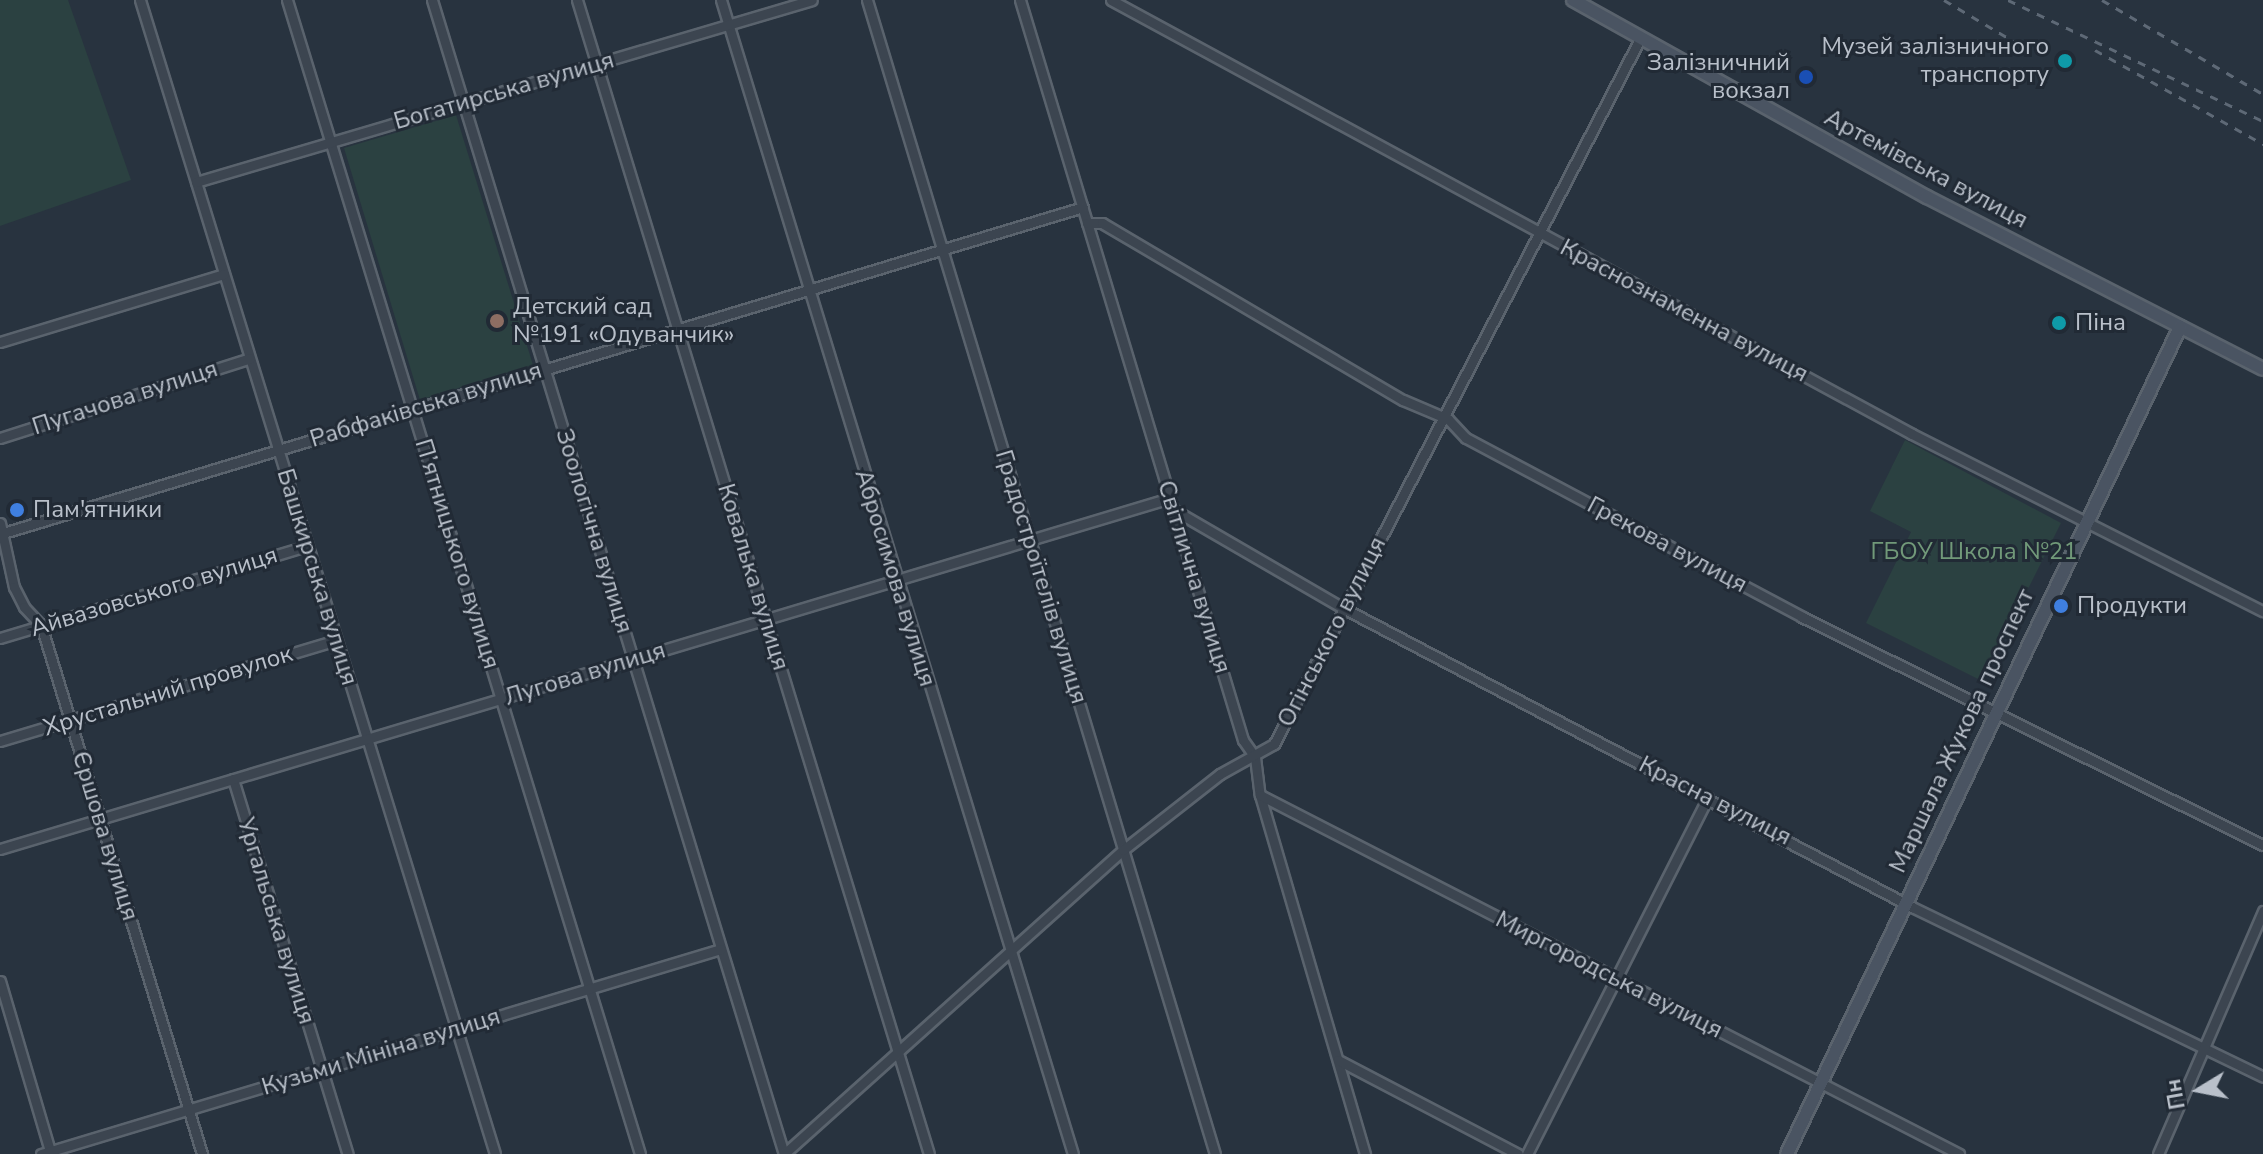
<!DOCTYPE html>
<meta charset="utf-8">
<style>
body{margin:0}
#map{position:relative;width:2263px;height:1154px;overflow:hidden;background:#28333f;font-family:"Nunito Sans",sans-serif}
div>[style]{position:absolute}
.green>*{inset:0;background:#2b4141}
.roads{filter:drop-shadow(2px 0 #5a636d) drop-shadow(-2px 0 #5a636d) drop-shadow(0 2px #5a636d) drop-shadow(0 -2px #5a636d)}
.street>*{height:9px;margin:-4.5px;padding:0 4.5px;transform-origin:4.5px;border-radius:4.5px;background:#3c4550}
.secondary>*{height:12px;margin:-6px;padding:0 6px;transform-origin:6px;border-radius:6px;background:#4a5462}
.rail>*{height:3px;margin-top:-1.5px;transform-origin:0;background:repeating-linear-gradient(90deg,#5e6976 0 8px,transparent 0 16px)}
.dots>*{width:22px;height:22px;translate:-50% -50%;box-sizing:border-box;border:4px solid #212a35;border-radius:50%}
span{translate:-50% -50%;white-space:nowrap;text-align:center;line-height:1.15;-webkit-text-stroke:6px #212a35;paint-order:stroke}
.poi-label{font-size:24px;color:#b9c0ca}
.right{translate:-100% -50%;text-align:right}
.left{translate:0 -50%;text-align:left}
.street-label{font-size:24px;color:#b9c0ca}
.park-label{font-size:24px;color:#719979}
.north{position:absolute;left:2159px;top:1050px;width:80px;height:80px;-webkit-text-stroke:6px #212a35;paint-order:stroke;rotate:260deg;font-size:22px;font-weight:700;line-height:32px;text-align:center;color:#b9c0ca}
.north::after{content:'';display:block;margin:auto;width:28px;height:36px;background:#b9c0ca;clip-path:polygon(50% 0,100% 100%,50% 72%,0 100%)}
</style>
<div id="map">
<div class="green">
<i style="clip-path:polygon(0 0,68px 0,131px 180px,0 226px)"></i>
<i style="clip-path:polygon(456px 115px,533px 365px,420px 400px,344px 148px)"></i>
<i style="clip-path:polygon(1905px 440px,2061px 523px,1982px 681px,1866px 623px,1911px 532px,1870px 511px)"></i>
</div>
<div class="roads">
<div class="street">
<i style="left:140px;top:0;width:1207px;rotate:72.9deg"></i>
<i style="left:287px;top:0;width:1207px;rotate:72.99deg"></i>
<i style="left:432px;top:0;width:1206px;rotate:73.04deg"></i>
<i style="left:577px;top:0;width:1206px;rotate:73.04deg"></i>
<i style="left:721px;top:0;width:1206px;rotate:73.04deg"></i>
<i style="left:867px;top:0;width:1205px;rotate:73.22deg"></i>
<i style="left:1020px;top:0;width:773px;rotate:73.23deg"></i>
<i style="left:1243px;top:740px;width:21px;rotate:55deg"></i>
<i style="left:1255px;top:757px;width:38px;rotate:83deg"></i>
<i style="left:1260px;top:795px;width:374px;rotate:73.7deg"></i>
<i style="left:1111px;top:0;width:911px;rotate:28.45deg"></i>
<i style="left:1912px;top:434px;width:393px;rotate:26.8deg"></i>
<i style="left:196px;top:182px;width:642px;rotate:-16.46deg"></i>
<i style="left:1087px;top:223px;width:15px"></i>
<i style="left:1102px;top:223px;width:349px;rotate:30.5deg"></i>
<i style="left:1403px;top:400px;width:49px;rotate:22.9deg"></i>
<i style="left:1448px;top:419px;width:26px;rotate:47deg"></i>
<i style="left:1466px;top:438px;width:381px;rotate:28deg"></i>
<i style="left:1802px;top:617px;width:514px;rotate:26.32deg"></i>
<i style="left:0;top:342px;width:234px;rotate:-16.9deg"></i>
<i style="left:0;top:438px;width:262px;rotate:-17.7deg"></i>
<i style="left:1174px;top:510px;width:195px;rotate:30.1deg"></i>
<i style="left:1343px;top:608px;width:643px;rotate:27.72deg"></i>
<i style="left:1912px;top:907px;width:390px;rotate:25.8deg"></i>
<i style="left:0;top:523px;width:66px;rotate:77.7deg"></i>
<i style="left:14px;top:587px;width:22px;rotate:63deg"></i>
<i style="left:24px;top:607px;width:25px;rotate:47deg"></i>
<i style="left:41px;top:625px;width:553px;rotate:73.07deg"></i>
<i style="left:0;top:534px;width:1131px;rotate:-16.8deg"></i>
<i style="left:0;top:638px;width:320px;rotate:-16.7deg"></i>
<i style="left:0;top:741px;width:351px;rotate:-16.7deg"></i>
<i style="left:233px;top:779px;width:392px;rotate:73deg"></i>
<i style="left:1260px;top:795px;width:786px;rotate:27.18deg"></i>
<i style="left:0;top:849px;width:1222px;rotate:-16.7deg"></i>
<i style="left:0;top:981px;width:180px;rotate:73.6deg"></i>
<i style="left:1338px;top:1060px;width:203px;rotate:27.6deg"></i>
<i style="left:41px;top:1154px;width:710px;rotate:-16.78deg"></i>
<i style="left:784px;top:1154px;width:455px;rotate:-41.9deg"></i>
<i style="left:1123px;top:850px;width:123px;rotate:-38.1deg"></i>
<i style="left:1220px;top:774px;width:62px;rotate:-29.1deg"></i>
<i style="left:1274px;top:744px;width:797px;rotate:-62.57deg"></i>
<i style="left:1527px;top:1154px;width:400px;rotate:-63.1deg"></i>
<i style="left:2158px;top:1154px;width:265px;rotate:-66.6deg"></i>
</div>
<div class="secondary">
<i style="left:1573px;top:0;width:405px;rotate:29.1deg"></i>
<i style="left:1927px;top:197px;width:377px;rotate:27.1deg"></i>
<i style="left:1787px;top:1154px;width:916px;rotate:-64.58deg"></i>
</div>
</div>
<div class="rail">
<i style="left:1944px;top:0;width:82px;rotate:30.6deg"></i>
<i style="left:2008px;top:0;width:282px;rotate:25.4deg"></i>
<i style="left:2102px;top:0;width:186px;rotate:30.3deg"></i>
<i style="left:2095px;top:50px;width:193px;rotate:29.2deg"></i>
</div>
<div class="dots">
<i style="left:2065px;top:61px;background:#0f9aa8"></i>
<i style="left:1806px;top:77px;background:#1a4fb4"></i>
<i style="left:497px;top:321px;background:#8d6e63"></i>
<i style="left:2059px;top:323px;background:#0f9aa8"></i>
<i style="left:17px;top:510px;background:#3f7fe0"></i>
<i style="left:2061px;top:606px;background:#3f7fe0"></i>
</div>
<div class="poi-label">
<span class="right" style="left:2049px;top:61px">Музей залізничного<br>транспорту</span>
<span class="right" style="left:1790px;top:77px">Залізничний<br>вокзал</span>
<span class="left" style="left:513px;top:321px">Детский сад<br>№191 «Одуванчик»</span>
<span class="left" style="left:2075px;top:323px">Піна</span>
<span class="left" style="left:33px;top:510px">Пам'ятники</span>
<span class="left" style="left:2077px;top:606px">Продукти</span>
</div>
<div class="street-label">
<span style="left:504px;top:91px;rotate:-16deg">Богатирська вулиця</span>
<span style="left:1926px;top:169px;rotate:28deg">Артемівська вулиця</span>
<span style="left:1684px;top:311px;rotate:28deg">Краснознаменна вулиця</span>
<span style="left:125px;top:398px;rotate:-18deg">Пугачова вулиця</span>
<span style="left:426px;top:405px;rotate:-17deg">Рабфаківська вулиця</span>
<span style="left:594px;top:531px;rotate:73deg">Зоологічна вулиця</span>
<span style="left:1667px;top:545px;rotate:28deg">Грекова вулиця</span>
<span style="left:457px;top:554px;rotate:73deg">П’ятницького вулиця</span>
<span style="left:317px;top:577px;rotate:73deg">Башкирська вулиця</span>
<span style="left:753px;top:577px;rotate:73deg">Ковалька вулиця</span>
<span style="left:1041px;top:577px;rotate:73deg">Градостроїтелiв вулиця</span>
<span style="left:1194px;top:577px;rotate:73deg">Світлична вулиця</span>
<span style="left:895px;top:578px;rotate:73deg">Абросимова вулиця</span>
<span style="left:154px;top:592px;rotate:-17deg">Айвазовського вулиця</span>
<span style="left:1332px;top:632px;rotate:-63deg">Огінського вулиця</span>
<span style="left:585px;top:674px;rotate:-17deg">Лугова вулиця</span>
<span style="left:168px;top:691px;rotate:-17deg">Хрустальний провулок</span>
<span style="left:1962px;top:731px;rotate:-65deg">Маршала Жукова проспект</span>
<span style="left:1715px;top:801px;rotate:27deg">Красна вулиця</span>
<span style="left:105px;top:836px;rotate:73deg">Єршова вулиця</span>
<span style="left:276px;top:921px;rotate:73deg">Ургальська вулиця</span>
<span style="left:1609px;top:975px;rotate:27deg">Миргородська вулиця</span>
<span style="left:381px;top:1052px;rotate:-17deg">Кузьми Мініна вулиця</span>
</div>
<div class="park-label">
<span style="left:1974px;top:552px">ГБОУ Школа №21</span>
</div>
<div class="north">Пн</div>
</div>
